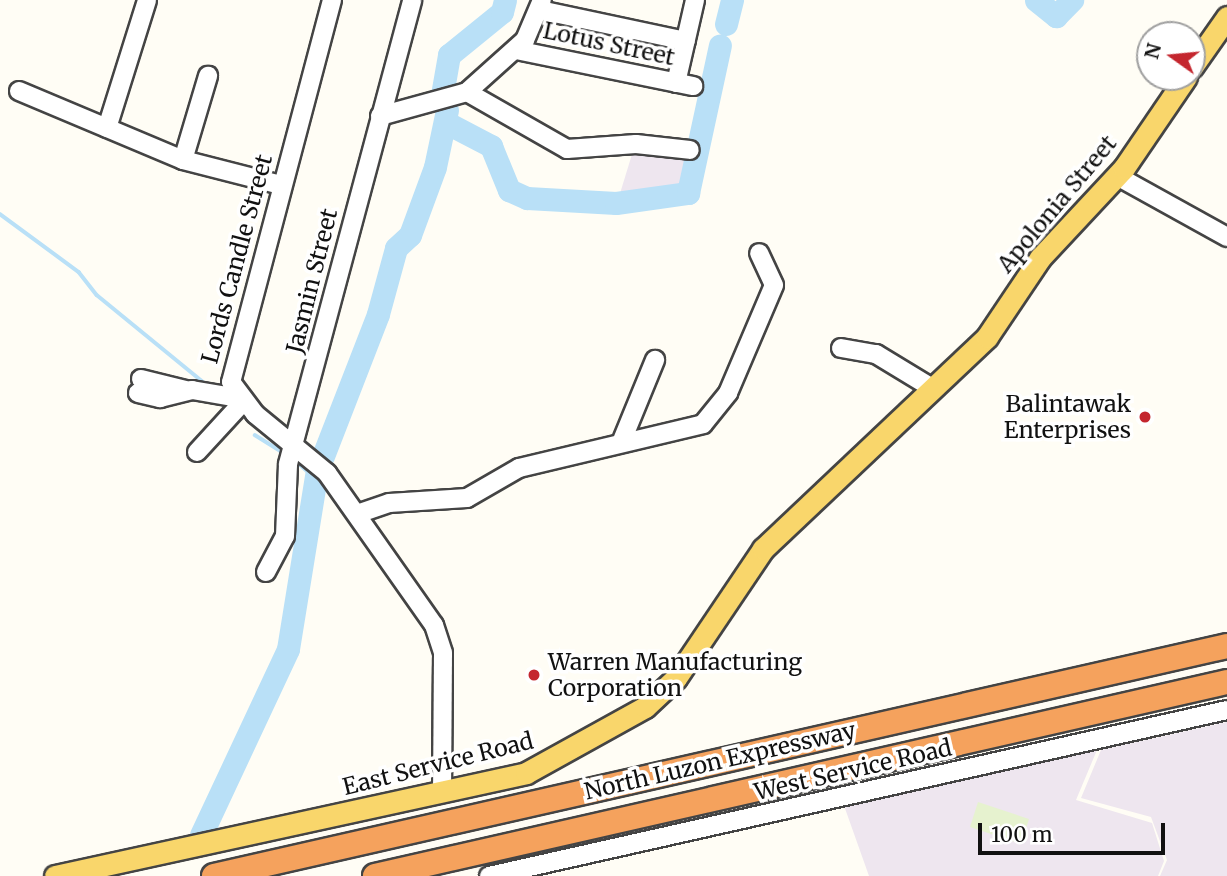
<!DOCTYPE html>
<style>
body{margin:0}
#map{position:relative;width:1227px;height:876px;overflow:hidden;background:#fffdf5;font-family:Merriweather,serif}
div>[style]{position:absolute}
.industrial>*{inset:0;background:#eee6ef}
.pitch>*{inset:0;background:#e6f2cf}
.stream>*{height:3.5px;margin:-1.75px;padding:0 1.75px;transform-origin:1.75px;border-radius:1.75px;background:#b9e0f7}
.river>*{height:23px;margin:-11.5px;padding:0 11.5px;transform-origin:11.5px;border-radius:11.5px;background:#b9e0f7}
.roads{filter:drop-shadow(2px 0 #444) drop-shadow(-2px 0 #444) drop-shadow(0 2px #444) drop-shadow(0 -2px #444)}
.minor>*{height:18px;margin:-9px;padding:0 9px;transform-origin:9px;border-radius:9px;background:#fff}
.major>*{height:21px;margin:-10.5px;padding:0 10.5px;transform-origin:10.5px;border-radius:10.5px;background:#f9d66b}
.highway>*{height:24px;margin:-12px;padding:0 12px;transform-origin:12px;border-radius:12px;background:#f5a25d}
.dots>*{width:19px;height:19px;translate:-50% -50%;box-sizing:border-box;border:4px solid #fff;border-radius:50%}
span{translate:-50% -50%;white-space:nowrap;text-align:center;line-height:1.15;-webkit-text-stroke:7px #fff;paint-order:stroke}
.street-label{font-size:23px;color:#111}
.poi-label{font-size:23px;color:#111}
.right{translate:-100% -50%;text-align:right}
.left{translate:0 -50%;text-align:left}
.north{position:absolute;left:1136px;top:21px;width:70px;height:70px;box-sizing:border-box;background:#fff;border:2px solid #a0a0a0;border-radius:50%;rotate:285deg;font-size:19px;font-weight:700;line-height:28px;text-align:center;color:#111}
.north::after{content:'';display:block;margin:auto;width:24px;height:32px;background:#c4262e;clip-path:polygon(50% 0,100% 100%,50% 72%,0 100%)}
.scale{position:absolute;left:978px;top:823px;width:187px;height:32px;box-sizing:border-box;border:4px solid #111;border-top:0;padding-left:9px;font-size:21px;line-height:24px;white-space:nowrap;color:#111;-webkit-text-stroke:5px #fff;paint-order:stroke}
</style>
<div id="map">
<div class="industrial">
<i style="clip-path:polygon(633px 151px,689px 154px,686px 190px,618px 200px)"></i>
<i style="clip-path:polygon(1227px 722px,1227px 876px,1160px 876px,1167px 860px,1151px 817px,1081px 798px,1101px 750px)"></i>
<i style="clip-path:polygon(1097px 750px,1076px 800px,1152px 823px,1164px 861px,1158px 876px,869px 876px,842px 800px)"></i>
</div>
<div class="pitch">
<i style="clip-path:polygon(978px 802px,1029px 819px,1021px 844px,970px 827px)"></i>
</div>
<div class="stream">
<i style="left:0;top:214px;width:98px;rotate:36.3deg"></i>
<i style="left:79px;top:272px;width:29px;rotate:52deg"></i>
<i style="left:97px;top:295px;width:144px;rotate:39.3deg"></i>
<i style="left:255px;top:435px;width:36px;rotate:32deg"></i>
<i style="left:295px;top:460px;width:25px;rotate:42deg"></i>
</div>
<div class="river">
<i style="left:1036px;top:0;width:26px;rotate:39deg"></i>
<i style="left:1056px;top:16px;width:23px;rotate:-45deg"></i>
<i style="left:726px;top:24px;width:25px;rotate:-76deg"></i>
<i style="left:442px;top:95px;width:41px;rotate:-80.1deg"></i>
<i style="left:449px;top:55px;width:68px;rotate:-39.1deg"></i>
<i style="left:502px;top:12px;width:12px;rotate:-76deg"></i>
<i style="left:447px;top:123px;width:50px;rotate:27.6deg"></i>
<i style="left:491px;top:146px;width:48px;rotate:67.8deg"></i>
<i style="left:509px;top:190px;width:20px;rotate:24deg"></i>
<i style="left:527px;top:198px;width:89px;rotate:3.2deg"></i>
<i style="left:616px;top:203px;width:73px;rotate:-7.9deg"></i>
<i style="left:688px;top:193px;width:151px;rotate:-77.8deg"></i>
<i style="left:323px;top:456px;width:152px;rotate:-68.8deg"></i>
<i style="left:378px;top:314px;width:68px;rotate:-74.7deg"></i>
<i style="left:396px;top:248px;width:19px;rotate:-43deg"></i>
<i style="left:410px;top:235px;width:72px;rotate:-69.8deg"></i>
<i style="left:435px;top:167px;width:58px;rotate:-78.1deg"></i>
<i style="left:201px;top:835px;width:205px;rotate:-64.9deg"></i>
<i style="left:288px;top:649px;width:181px;rotate:-80.8deg"></i>
</div>
<div class="roads">
<div class="minor">
<i style="left:332px;top:0;width:395px;rotate:104.8deg"></i>
<i style="left:231px;top:382px;width:40px;rotate:53deg"></i>
<i style="left:255px;top:414px;width:93px;rotate:39.3deg"></i>
<i style="left:327px;top:473px;width:186px;rotate:54.9deg"></i>
<i style="left:434px;top:625px;width:29px;rotate:72deg"></i>
<i style="left:443px;top:653px;width:139px;rotate:90.4deg"></i>
<i style="left:540px;top:10px;width:149px;rotate:12deg"></i>
<i style="left:516px;top:50px;width:181px;rotate:11.5deg"></i>
<i style="left:676px;top:83px;width:85px;rotate:-77.1deg"></i>
<i style="left:19px;top:91px;width:178px;rotate:22.8deg"></i>
<i style="left:183px;top:160px;width:101px;rotate:14.3deg"></i>
<i style="left:467px;top:92px;width:115px;rotate:29.7deg"></i>
<i style="left:567px;top:149px;width:69px;rotate:-4.1deg"></i>
<i style="left:636px;top:144px;width:54px;rotate:6.3deg"></i>
<i style="left:380px;top:116px;width:90px;rotate:-15.4deg"></i>
<i style="left:467px;top:92px;width:78px;rotate:-41.9deg"></i>
<i style="left:525px;top:40px;width:43px;rotate:-67deg"></i>
<i style="left:107px;top:128px;width:134px;rotate:-72.6deg"></i>
<i style="left:183px;top:160px;width:88px;rotate:-73.4deg"></i>
<i style="left:1117px;top:176px;width:126px;rotate:29deg"></i>
<i style="left:841px;top:348px;width:36px;rotate:10deg"></i>
<i style="left:876px;top:354px;width:66px;rotate:31.3deg"></i>
<i style="left:141px;top:379px;width:46px;rotate:13.7deg"></i>
<i style="left:138px;top:393px;width:23px;rotate:13deg"></i>
<i style="left:160px;top:398px;width:33px;rotate:-14deg"></i>
<i style="left:192px;top:390px;width:48px;rotate:9.7deg"></i>
<i style="left:621px;top:443px;width:90px;rotate:-67.7deg"></i>
<i style="left:197px;top:452px;width:68px;rotate:-47.4deg"></i>
<i style="left:357px;top:514px;width:34px;rotate:-19deg"></i>
<i style="left:389px;top:503px;width:78px;rotate:-3.7deg"></i>
<i style="left:467px;top:498px;width:60px;rotate:-30deg"></i>
<i style="left:519px;top:468px;width:189px;rotate:-13.4deg"></i>
<i style="left:703px;top:424px;width:40px;rotate:-51deg"></i>
<i style="left:728px;top:393px;width:117px;rotate:-66.9deg"></i>
<i style="left:774px;top:285px;width:35px;rotate:-115deg"></i>
<i style="left:266px;top:572px;width:41px;rotate:-62.2deg"></i>
<i style="left:285px;top:536px;width:72px;rotate:-87.6deg"></i>
<i style="left:288px;top:464px;width:480px;rotate:-75deg"></i>
<i style="left:489px;top:876px;width:756px;rotate:-12.68deg"></i>
</div>
<div class="major">
<i style="left:1192px;top:67px;width:61px;rotate:-55deg"></i>
<i style="left:55px;top:876px;width:482px;rotate:-12.3deg"></i>
<i style="left:526px;top:773px;width:136px;rotate:-29deg"></i>
<i style="left:645px;top:707px;width:42px;rotate:-43.1deg"></i>
<i style="left:676px;top:678px;width:156px;rotate:-56deg"></i>
<i style="left:763px;top:549px;width:308px;rotate:-43.4deg"></i>
<i style="left:987px;top:337px;width:95px;rotate:-56.1deg"></i>
<i style="left:1040px;top:258px;width:123px;rotate:-47deg"></i>
<i style="left:1124px;top:168px;width:110px;rotate:-55.7deg"></i>
</div>
<div class="highway">
<i style="left:214px;top:876px;width:1039px;rotate:-12.79deg"></i>
<i style="left:375px;top:876px;width:874px;rotate:-12.83deg"></i>
</div>
</div>
<div class="dots">
<i style="left:1145px;top:417px;background:#c4262e"></i>
<i style="left:534px;top:675px;background:#c4262e"></i>
</div>
<div class="street-label">
<span style="left:609px;top:44px;rotate:12deg">Lotus Street</span>
<span style="left:1057px;top:204px;rotate:-50deg">Apolonia Street</span>
<span style="left:237px;top:259px;rotate:-75deg">Lords Candle Street</span>
<span style="left:312px;top:281px;rotate:-76deg">Jasmin Street</span>
<span style="left:720px;top:761px;rotate:-13deg">North Luzon Expressway</span>
<span style="left:438px;top:764px;rotate:-14deg">East Service Road</span>
<span style="left:853px;top:770px;rotate:-13deg">West Service Road</span>
</div>
<div class="poi-label">
<span class="right" style="left:1131px;top:417px">Balintawak<br>Enterprises</span>
<span class="left" style="left:548px;top:675px">Warren Manufacturing<br>Corporation</span>
</div>
<div class="north">N</div>
<div class="scale">100 m</div>
</div>
